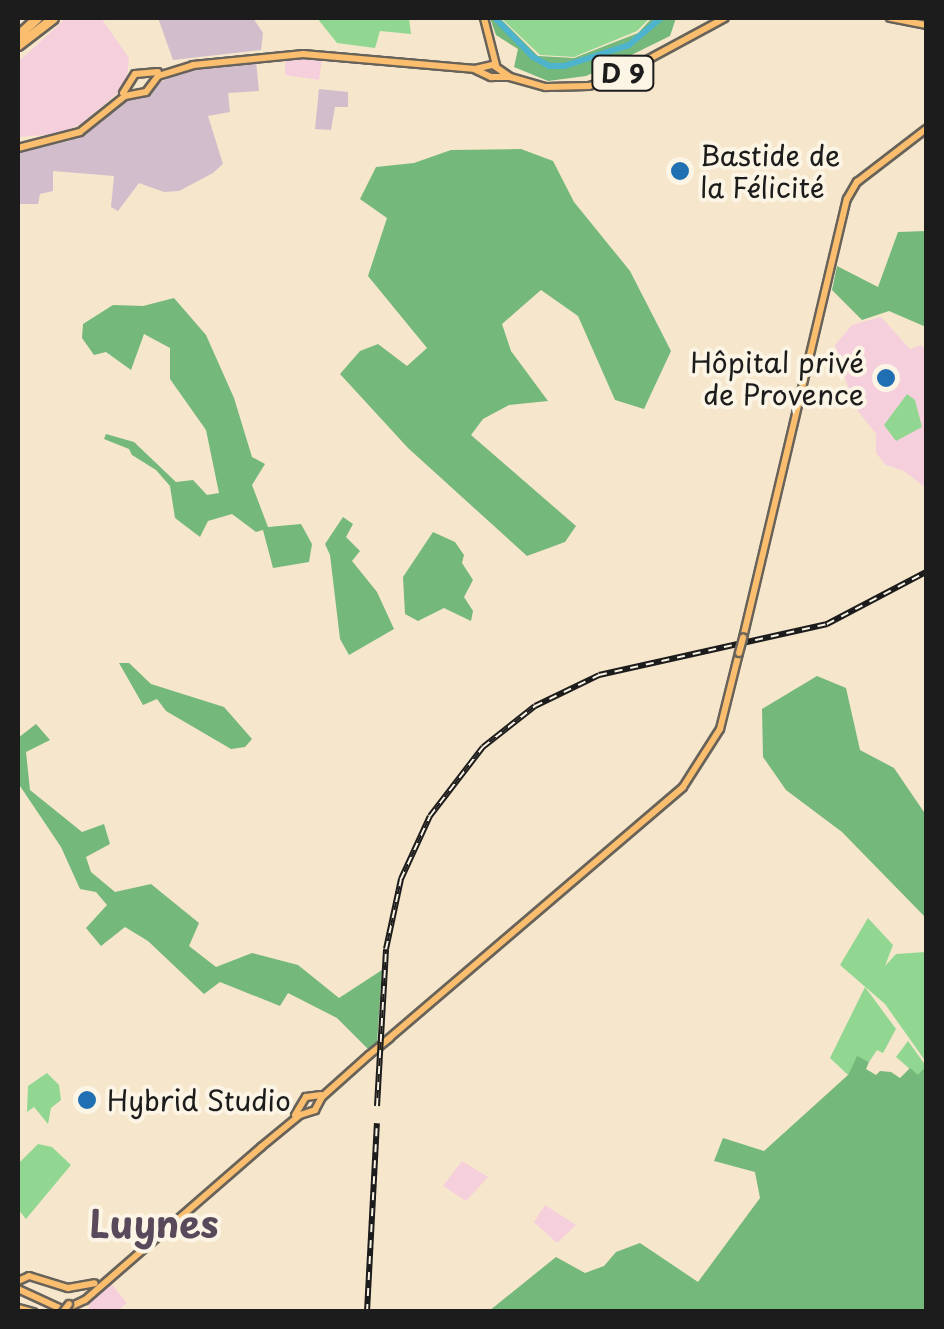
<!DOCTYPE html>
<meta charset="utf-8">
<style>
body{margin:0}
#map{position:relative;width:944px;height:1329px;overflow:hidden;background:#f6e6cc;font-family:"Playpen Sans",sans-serif}
div>[style]{position:absolute}
.built>*{inset:0;background:#f5cfdb}
.industrial>*{inset:0;background:#d1bdcc}
.green>*{inset:0;background:#91d791}
.forest>*{inset:0;background:#74b87b}
.river>*{height:6px;margin:-3px;padding:0 3px;transform-origin:3px;border-radius:3px;background:#4eb4cd}
.roads{filter:drop-shadow(2px 0 #68635a) drop-shadow(-2px 0 #68635a) drop-shadow(0 2px #68635a) drop-shadow(0 -2px #68635a)}
.major>*{height:6px;margin:-3px;padding:0 3px;transform-origin:3px;border-radius:3px;background:#fbbe6e}
.highway>*{height:9px;margin:-4.5px;padding:0 4.5px;transform-origin:4.5px;border-radius:4.5px;background:#fbbe6e}
.rail>*{height:6px;margin-top:-3px;transform-origin:0;background:repeating-linear-gradient(90deg,#fcf5e5 0 8px,#1c1c1c 0 16px);box-sizing:border-box;border-block:2px solid #1c1c1c}
.bridges{filter:drop-shadow(2px 0 #68635a) drop-shadow(-2px 0 #68635a) drop-shadow(0 2px #68635a) drop-shadow(0 -2px #68635a)}
.major-bridge>*{height:6px;margin:-3px;padding:0 3px;transform-origin:3px;border-radius:3px;background:#fbbe6e}
.dots>*{width:28px;height:28px;translate:-50% -50%;box-sizing:border-box;border:5px solid #fcf5e5;border-radius:50%}
span{translate:-50% -50%;white-space:nowrap;text-align:center;line-height:1.15;-webkit-text-stroke:8px #fcf5e5;paint-order:stroke}
.shield-label span{padding:2px 8px;background:#fcf5e5;border:2px solid;border-radius:8px;-webkit-text-stroke-width:0}
.shield-label{font-size:25px;color:#1c1c1c;font-weight:700}
.poi-label{font-size:28px;color:#1c1c1c}
.left{translate:0 -50%;text-align:left}
.right{translate:-100% -50%;text-align:right}
.district-label{font-size:38px;color:#59495a;font-weight:700}
.frame{position:absolute;inset:0;border:20px solid #1c1c1c;pointer-events:none}
</style>
<div id="map">
<div class="built">
<i style="clip-path:polygon(66px 18px,101px 18px,129px 58px,126px 86px,81px 124px,59px 134px,18px 137px,18px 62px)"></i>
<i style="clip-path:polygon(285px 58px,322px 59px,319px 80px,285px 75px)"></i>
<i style="clip-path:polygon(881px 317px,910px 349px,921px 345px,926px 350px,926px 488px,904px 471px,886px 465px,876px 453px,876px 434px,854px 406px,835px 345px,852px 325px)"></i>
<i style="clip-path:polygon(462px 1161px,488px 1177px,466px 1201px,443px 1186px)"></i>
<i style="clip-path:polygon(545px 1205px,576px 1225px,557px 1243px,534px 1222px)"></i>
<i style="clip-path:polygon(108px 1280px,127px 1303px,117px 1311px,88px 1311px,91px 1295px)"></i>
</div>
<div class="industrial">
<i style="clip-path:polygon(158px 18px,253px 18px,263px 33px,261px 50px,173px 60px)"></i>
<i style="clip-path:polygon(256px 61px,259px 91px,228px 93px,230px 112px,208px 116px,223px 164px,213px 173px,179px 191px,164px 192px,139px 183px,118px 211px,111px 207px,114px 176px,53px 171px,53px 191px,40px 194px,38px 204px,18px 204px,18px 152px,69px 141px,101px 123px,130px 95px,148px 96px,155px 85px,187px 69px)"></i>
<i style="clip-path:polygon(319px 89px,348px 92px,348px 107px,335px 107px,331px 130px,315px 129px)"></i>
</div>
<div class="green">
<i style="clip-path:polygon(317px 18px,409px 18px,411px 34px,380px 31px,375px 48px,337px 43px)"></i>
<i style="clip-path:polygon(501px 18px,650px 18px,637px 31px,574px 57px,540px 55px)"></i>
<i style="clip-path:polygon(907px 394px,915px 400px,922px 427px,896px 441px,884px 425px)"></i>
<i style="clip-path:polygon(868px 918px,893px 945px,885px 966px,896px 954px,926px 952px,926px 1062px,885px 1004px,840px 965px)"></i>
<i style="clip-path:polygon(865px 987px,896px 1029px,883px 1053px,877px 1050px,869px 1062px,857px 1057px,848px 1075px,830px 1058px)"></i>
<i style="clip-path:polygon(908px 1041px,926px 1066px,918px 1076px,896px 1057px)"></i>
<i style="clip-path:polygon(47px 1073px,59px 1085px,61px 1100px,51px 1108px,48px 1124px,34px 1107px,27px 1112px,28px 1086px)"></i>
<i style="clip-path:polygon(38px 1144px,52px 1147px,71px 1165px,26px 1219px,18px 1209px,18px 1164px)"></i>
</div>
<div class="forest">
<i style="clip-path:polygon(490px 18px,500px 18px,538px 56px,574px 58px,638px 33px,652px 18px,676px 18px,670px 36px,617px 62px,586px 76px,548px 81px,514px 67px,518px 49px,496px 35px)"></i>
<i style="clip-path:polygon(521px 149px,553px 161px,574px 202px,630px 271px,671px 351px,644px 409px,615px 400px,578px 316px,541px 290px,502px 324px,511px 351px,548px 401px,509px 405px,483px 419px,471px 435px,576px 526px,565px 542px,527px 556px,408px 448px,340px 374px,360px 351px,378px 344px,407px 366px,427px 348px,368px 276px,387px 218px,360px 199px,376px 167px,414px 163px,451px 150px)"></i>
<i style="clip-path:polygon(926px 231px,926px 327px,889px 311px,862px 320px,832px 290px,837px 266px,878px 287px,898px 232px)"></i>
<i style="clip-path:polygon(174px 298px,206px 335px,234px 398px,252px 457px,265px 464px,252px 485px,268px 527px,301px 524px,312px 544px,309px 562px,273px 568px,263px 530px,256px 532px,232px 514px,208px 521px,200px 537px,175px 518px,170px 486px,156px 470px,132px 455px,129px 449px,104px 439px,106px 434px,134px 442px,176px 482px,193px 480px,207px 495px,219px 493px,206px 430px,170px 379px,170px 348px,144px 334px,131px 370px,106px 352px,94px 355px,82px 338px,83px 324px,113px 305px,143px 306px)"></i>
<i style="clip-path:polygon(343px 517px,353px 524px,346px 537px,360px 551px,352px 561px,377px 592px,394px 629px,349px 655px,340px 639px,330px 555px,325px 544px)"></i>
<i style="clip-path:polygon(433px 532px,455px 542px,464px 555px,462px 563px,473px 580px,464px 597px,473px 611px,471px 621px,444px 608px,418px 621px,405px 614px,403px 577px)"></i>
<i style="clip-path:polygon(129px 663px,151px 684px,224px 707px,252px 739px,245px 747px,231px 749px,166px 711px,157px 699px,143px 705px,119px 663px)"></i>
<i style="clip-path:polygon(817px 676px,846px 688px,860px 750px,894px 768px,926px 815px,926px 918px,842px 832px,786px 790px,763px 757px,762px 709px)"></i>
<i style="clip-path:polygon(36px 724px,50px 740px,26px 752px,30px 790px,82px 832px,104px 824px,110px 844px,86px 857px,91px 872px,115px 892px,151px 884px,199px 923px,189px 946px,216px 967px,252px 953px,298px 965px,339px 998px,382px 970px,377px 1043px,369px 1050px,337px 1018px,288px 993px,280px 1006px,220px 982px,204px 994px,148px 941px,125px 927px,101px 946px,86px 928px,107px 905px,96px 892px,80px 889px,61px 847px,18px 783px,18px 738px)"></i>
<i style="clip-path:polygon(857px 1056px,869px 1062px,866px 1069px,876px 1075px,880px 1071px,891px 1072px,900px 1078px,910px 1068px,918px 1075px,926px 1066px,926px 1311px,489px 1311px,556px 1257px,585px 1273px,604px 1266px,616px 1252px,640px 1243px,698px 1282px,760px 1198px,755px 1172px,714px 1161px,723px 1138px,764px 1151px,848px 1075px)"></i>
</div>
<div class="river">
<i style="left:495px;top:18px;width:54px;rotate:45.7deg"></i>
<i style="left:533px;top:57px;width:18px;rotate:29deg"></i>
<i style="left:549px;top:66px;width:15px"></i>
<i style="left:564px;top:66px;width:68px;rotate:-17.9deg"></i>
<i style="left:629px;top:45px;width:42px;rotate:-40.2deg"></i>
</div>
<div class="roads">
<div class="major">
<i style="left:484px;top:18px;width:49px;rotate:75.7deg"></i>
<i style="left:890px;top:18px;width:37px;rotate:11deg"></i>
<i style="left:476px;top:70px;width:17px;rotate:25deg"></i>
<i style="left:491px;top:77px;width:19px"></i>
<i style="left:510px;top:77px;width:37px;rotate:16deg"></i>
<i style="left:546px;top:87px;width:43px;rotate:-1.3deg"></i>
<i style="left:589px;top:86px;width:24px;rotate:-17deg"></i>
<i style="left:612px;top:79px;width:128px;rotate:-28.4deg"></i>
<i style="left:123px;top:93px;width:22px;rotate:-58deg"></i>
<i style="left:135px;top:74px;width:23px;rotate:-5deg"></i>
<i style="left:18px;top:148px;width:64px;rotate:-14.5deg"></i>
<i style="left:80px;top:132px;width:58px;rotate:-38.7deg"></i>
<i style="left:125px;top:96px;width:21px;rotate:-11deg"></i>
<i style="left:146px;top:92px;width:20px;rotate:-53deg"></i>
<i style="left:158px;top:76px;width:37px;rotate:-17deg"></i>
<i style="left:193px;top:65px;width:111px;rotate:-5.7deg"></i>
<i style="left:303px;top:54px;width:173px;rotate:5deg"></i>
<i style="left:475px;top:69px;width:18px;rotate:-13deg"></i>
<i style="left:493px;top:65px;width:21px;rotate:35deg"></i>
<i style="left:743px;top:638px;width:451px;rotate:-76.7deg"></i>
<i style="left:847px;top:199px;width:20px;rotate:-60deg"></i>
<i style="left:857px;top:182px;width:87px;rotate:-37.5deg"></i>
<i style="left:387px;top:1040px;width:389px;rotate:-40.5deg"></i>
<i style="left:683px;top:787px;width:69px;rotate:-57.5deg"></i>
<i style="left:720px;top:729px;width:78px;rotate:-76deg"></i>
<i style="left:369px;top:1055px;width:27px;rotate:-39deg"></i>
<i style="left:295px;top:1115px;width:21px;rotate:-59deg"></i>
<i style="left:306px;top:1097px;width:15px;rotate:-8deg"></i>
<i style="left:18px;top:1281px;width:12px;rotate:-24deg"></i>
<i style="left:29px;top:1276px;width:41px;rotate:17.1deg"></i>
<i style="left:68px;top:1288px;width:27px;rotate:-10deg"></i>
<i style="left:18px;top:1289px;width:55px;rotate:24.7deg"></i>
<i style="left:72px;top:1306px;width:14px;rotate:-25deg"></i>
<i style="left:85px;top:1300px;width:233px;rotate:-41deg"></i>
<i style="left:261px;top:1147px;width:50px;rotate:-39.4deg"></i>
<i style="left:300px;top:1115px;width:16px;rotate:-18deg"></i>
<i style="left:315px;top:1110px;width:15px;rotate:-62deg"></i>
<i style="left:322px;top:1097px;width:63px;rotate:-41.8deg"></i>
<i style="left:18px;top:1308px;width:16px;rotate:15deg"></i>
</div>
<div class="highway">
<i style="left:18px;top:35px;width:25px;rotate:-42deg"></i>
<i style="left:18px;top:45px;width:44px;rotate:-37.6deg"></i>
</div>
</div>
<div class="rail">
<i style="left:377px;top:1106px;width:157px;rotate:-86.7deg"></i>
<i style="left:386px;top:949px;width:72px;rotate:-77.9deg"></i>
<i style="left:401px;top:879px;width:69px;rotate:-65.3deg"></i>
<i style="left:430px;top:816px;width:87px;rotate:-52.5deg"></i>
<i style="left:483px;top:747px;width:66px;rotate:-38.3deg"></i>
<i style="left:535px;top:706px;width:71px;rotate:-25.8deg"></i>
<i style="left:599px;top:675px;width:234px;rotate:-12.6deg"></i>
<i style="left:827px;top:624px;width:112px;rotate:-27.7deg"></i>
<i style="left:367px;top:1312px;width:189px;rotate:-87deg"></i>
</div>
<div class="bridges">
<div class="major-bridge">
<i style="left:739px;top:653px;width:16px;rotate:-75deg"></i>
<i style="left:63px;top:1312px;width:10px;rotate:-53deg"></i>
</div>
</div>
<div class="dots">
<i style="left:680px;top:171px;background:#1f6fb2"></i>
<i style="left:886px;top:378px;background:#1f6fb2"></i>
<i style="left:87px;top:1100px;background:#1f6fb2"></i>
</div>
<div class="shield-label">
<span style="left:623px;top:73px">D 9</span>
</div>
<div class="poi-label">
<span class="left" style="left:700px;top:171px">Bastide de<br>la Félicité</span>
<span class="right" style="left:864px;top:378px">Hôpital privé<br>de Provence</span>
<span class="left" style="left:107px;top:1100px">Hybrid Studio</span>
</div>
<div class="district-label">
<span style="left:154px;top:1223px">Luynes</span>
</div>
<div class="frame"></div>
</div>
